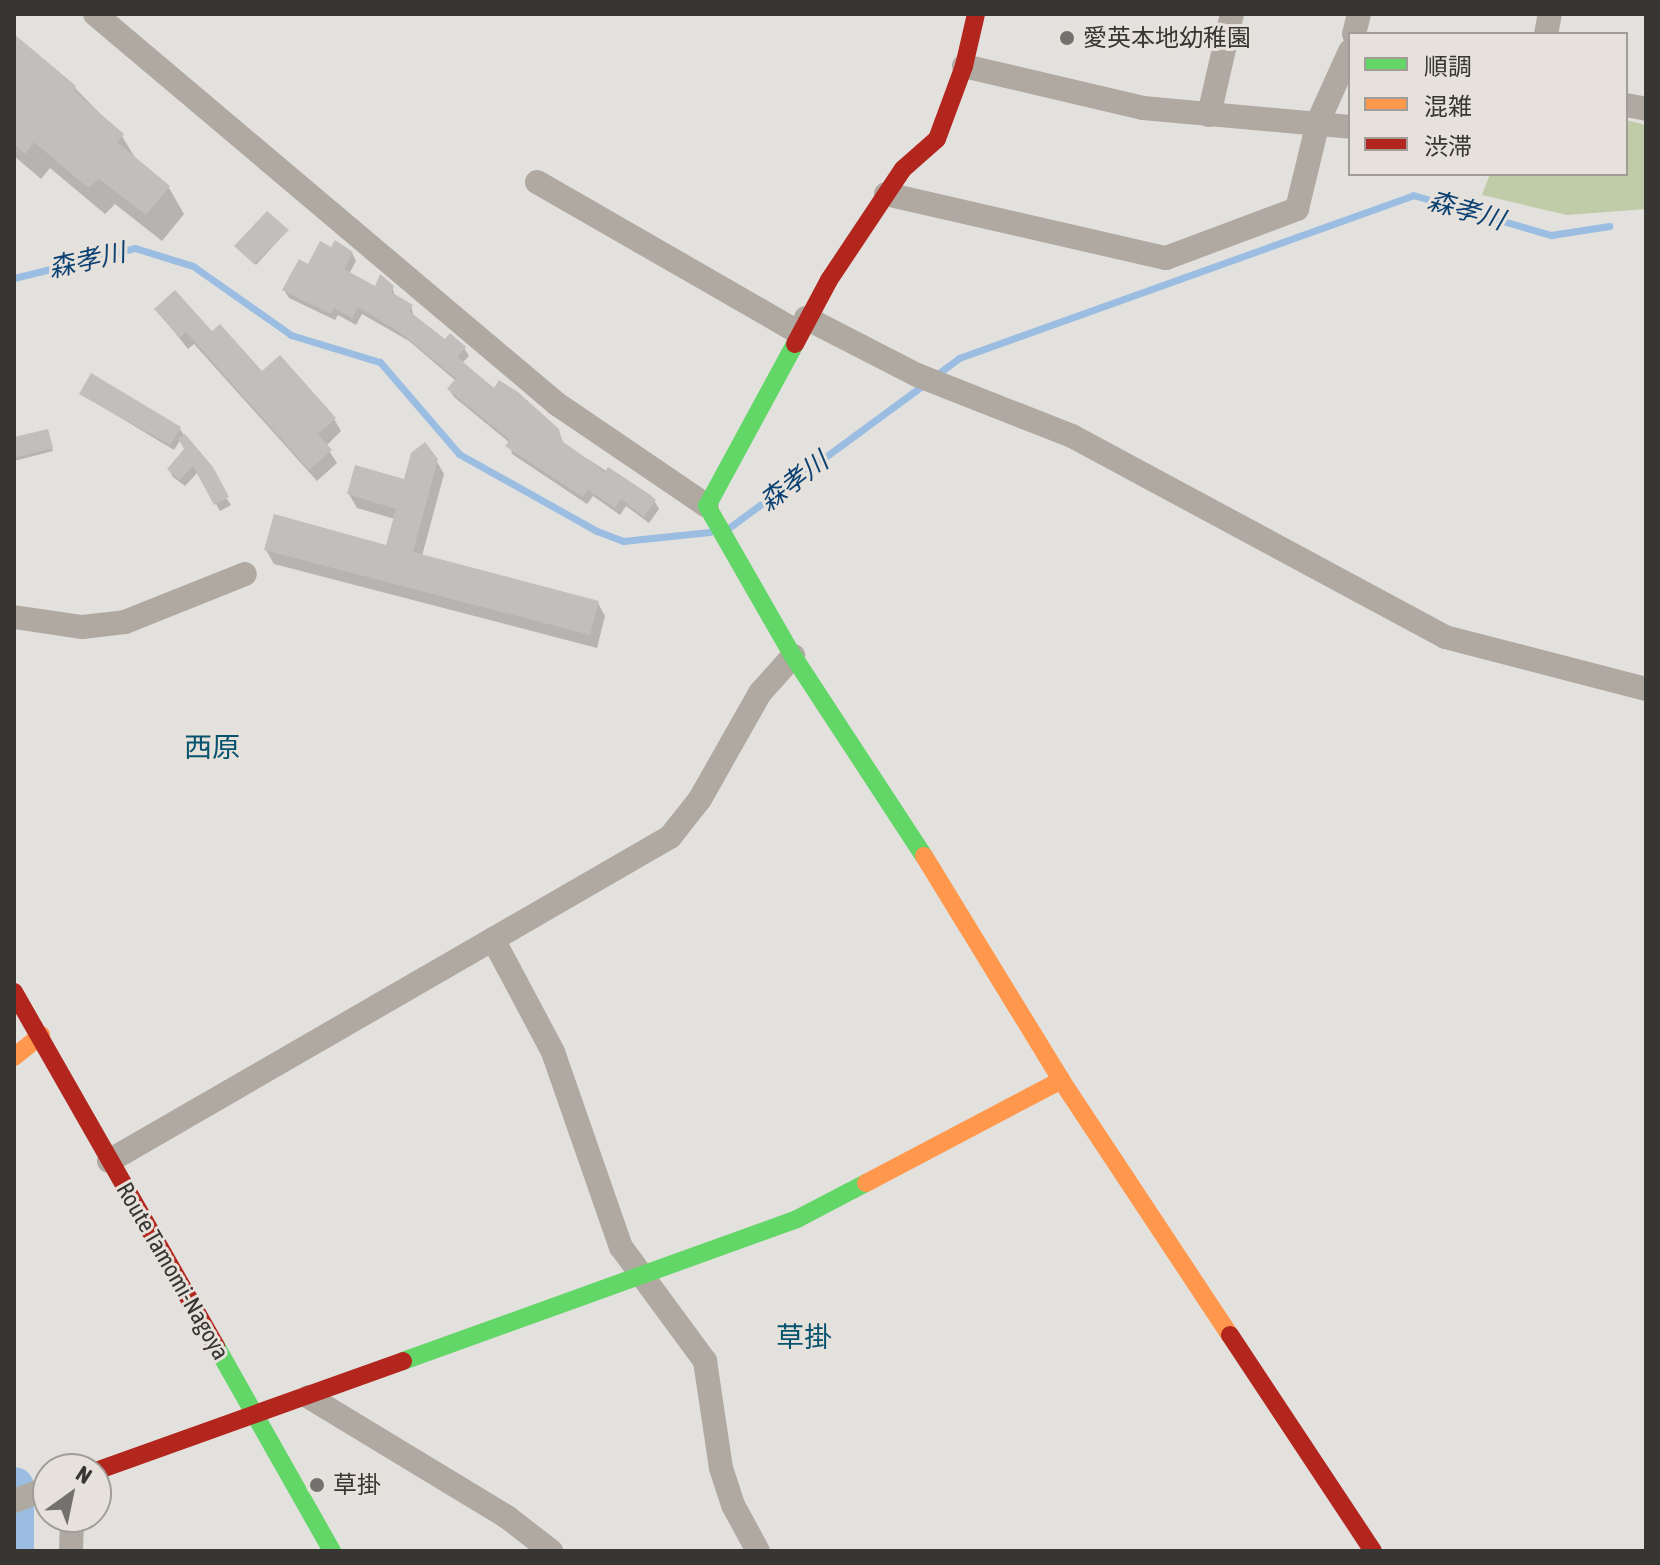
<!DOCTYPE html>
<meta charset="utf-8">
<style>
body{margin:0}
#map{position:relative;width:1660px;height:1565px;overflow:hidden;background:#e3e1de;font-family:"Asap Condensed","Noto Sans JP",sans-serif}
div>[style]{position:absolute}
.green>*{inset:0;background:#c0cba8}
.shadow>*{inset:0;background:#0003}
.stream>*{height:7px;margin:-3.5px;padding:0 3.5px;transform-origin:3.5px;border-radius:3.5px;background:#9bbde2}
.river>*{height:40px;margin:-20px;padding:0 20px;transform-origin:20px;border-radius:20px;background:#9bbde2}
.building>*{inset:0;background:#c1bfbd}
.street>*{height:24px;margin:-12px;padding:0 12px;transform-origin:12px;border-radius:12px;background:#b0a9a2}
.fast>*{height:18px;margin:-9px;padding:0 9px;transform-origin:9px;border-radius:9px;background:#63d668}
.slow>*{height:18px;margin:-9px;padding:0 9px;transform-origin:9px;border-radius:9px;background:#ff974d}
.jam>*{height:18px;margin:-9px;padding:0 9px;transform-origin:9px;border-radius:9px;background:#b3261e}
.dots>*{width:22px;height:22px;translate:-50% -50%;box-sizing:border-box;border:4px solid #e6e1db;border-radius:50%}
span{translate:-50% -50%;white-space:nowrap;text-align:center;line-height:1.15;-webkit-text-stroke:6px #e6e1db;paint-order:stroke}
.poi-label{font-size:24px;color:#373633}
.left{translate:0 -50%;text-align:left}
.street-label{font-size:24px;color:#373633}
.water-label{font-size:26px;color:#0c4273;font-style:italic}
.quarter-label{font-size:28px;color:#05536e}
.frame{position:absolute;inset:0;border:16px solid #373633;pointer-events:none}
.legend{position:absolute;left:1348px;top:32px;width:280px;height:144px;box-sizing:border-box;background:#e6e1db;border:2px solid #a09d98;margin:0;padding:10px 14px;list-style:none;font-size:24px;color:#373633}
.legend li{display:flex;align-items:center;gap:16px;height:40px}
.legend b{width:40px;border:2px solid #a09d98}
.north{position:absolute;left:32px;top:1453px;width:80px;height:80px;box-sizing:border-box;background:#e6e1db;border:2px solid #a09d98;border-radius:50%;rotate:33deg;font-size:22px;font-weight:700;line-height:32px;text-align:center;color:#373633}
.north::after{content:'';display:block;margin:auto;width:28px;height:36px;background:#73726f;clip-path:polygon(50% 0,100% 100%,50% 72%,0 100%)}
</style>
<div id="map">
<div class="green">
<i style="clip-path:polygon(1626px 120px,1646px 125px,1646px 209px,1567px 215px,1482px 195px,1490px 174px,1626px 174px)"></i>
</div>
<div class="shadow">
<i style="clip-path:polygon(14px 36px,75px 88px,122px 136px,137px 161px,169px 188px,184px 214px,162px 241px,115px 204px,105px 214px,50px 168px,41px 179px,14px 156px)"></i>
<i style="clip-path:polygon(287px 231px,256px 265px,238px 249px)"></i>
<i style="clip-path:polygon(331px 250px,352px 253px,356px 261px,349px 274px,376px 289px,392px 287px,396px 298px,411px 306px,414px 317px,445px 341px,464px 348px,469px 356px,462px 363px,494px 391px,558px 430px,564px 444px,655px 502px,659px 509px,649px 523px,626px 506px,620px 515px,593px 496px,587px 504px,512px 454px,510px 443px,454px 397px,449px 389px,456px 381px,409px 341px,362px 314px,356px 325px,338px 315px,335px 320px,289px 298px,284px 290px)"></i>
<i style="clip-path:polygon(156px 309px,334px 419px,341px 431px,326px 446px,337px 463px,317px 481px,194px 344px,188px 349px)"></i>
<i style="clip-path:polygon(81px 394px,180px 429px,231px 505px,220px 511px,198px 472px,185px 486px,173px 477px,169px 470px,186px 449px,181px 439px,174px 450px)"></i>
<i style="clip-path:polygon(48px 434px,53px 451px,14px 461px,14px 439px)"></i>
<i style="clip-path:polygon(436px 460px,444px 474px,422px 556px,598px 603px,605px 616px,597px 648px,274px 564px,266px 550px,388px 547px,395px 519px,357px 508px,349px 494px,406px 482px)"></i>
</div>
<div class="stream">
<i style="left:14px;top:278px;width:125px;rotate:-13.9deg"></i>
<i style="left:135px;top:248px;width:61px;rotate:17.2deg"></i>
<i style="left:193px;top:266px;width:120px;rotate:35.1deg"></i>
<i style="left:291px;top:335px;width:93px;rotate:16.9deg"></i>
<i style="left:380px;top:362px;width:121px;rotate:49.3deg"></i>
<i style="left:459px;top:454px;width:158px;rotate:29.2deg"></i>
<i style="left:597px;top:531px;width:28px;rotate:21deg"></i>
<i style="left:623px;top:541px;width:87px;rotate:-5.9deg"></i>
<i style="left:936px;top:375px;width:29px;rotate:-36deg"></i>
<i style="left:959px;top:358px;width:482px;rotate:-19.7deg"></i>
<i style="left:1413px;top:195px;width:144px;rotate:16.2deg"></i>
<i style="left:1551px;top:235px;width:59px;rotate:-8.8deg"></i>
<i style="left:730px;top:527px;width:243px;rotate:-36.3deg"></i>
</div>
<div class="river">
<i style="left:14px;top:1487px;width:64px;rotate:90deg"></i>
</div>
<div class="building">
<i style="clip-path:polygon(14px 34px,76px 86px,73px 90px,124px 134px,117px 142px,170px 186px,146px 215px,99px 179px,88px 188px,34px 142px,25px 154px,14px 144px)"></i>
<i style="clip-path:polygon(267px 211px,289px 230px,254px 264px,234px 246px)"></i>
<i style="clip-path:polygon(335px 240px,353px 252px,344px 269px,375px 286px,380px 274px,394px 286px,391px 292px,413px 305px,409px 311px,445px 339px,450px 333px,466px 347px,457px 357px,494px 388px,499px 380px,518px 392px,559px 429px,562px 441px,605px 472px,608px 467px,649px 494px,656px 500px,644px 517px,621px 499px,615px 508px,588px 490px,583px 497px,505px 446px,510px 440px,447px 389px,456px 378px,402px 334px,358px 307px,352px 318px,334px 308px,331px 314px,282px 290px,299px 259px,308px 264px,320px 241px,331px 247px)"></i>
<i style="clip-path:polygon(175px 290px,212px 331px,220px 324px,262px 371px,280px 355px,336px 418px,318px 434px,332px 450px,309px 470px,186px 332px,180px 338px,154px 309px)"></i>
<i style="clip-path:polygon(91px 373px,181px 427px,170px 445px,79px 394px)"></i>
<i style="clip-path:polygon(48px 429px,53px 448px,14px 458px,14px 437px)"></i>
<i style="clip-path:polygon(185px 434px,213px 467px,229px 497px,214px 505px,193px 466px,180px 480px,167px 469px,184px 449px,178px 438px)"></i>
<i style="clip-path:polygon(425px 442px,438px 459px,413px 552px,599px 601px,590px 635px,264px 550px,274px 514px,386px 545px,396px 509px,347px 494px,355px 465px,404px 479px,411px 453px)"></i>
</div>
<div class="street">
<i style="left:95px;top:14px;width:605px;rotate:40.17deg"></i>
<i style="left:557px;top:404px;width:181px;rotate:34.2deg"></i>
<i style="left:1354px;top:34px;width:21px;rotate:-76deg"></i>
<i style="left:1546px;top:34px;width:20px;rotate:-79deg"></i>
<i style="left:964px;top:66px;width:184px;rotate:13.2deg"></i>
<i style="left:1143px;top:108px;width:208px;rotate:5.2deg"></i>
<i style="left:1626px;top:105px;width:20px;rotate:11deg"></i>
<i style="left:1209px;top:115px;width:104px;rotate:-77.2deg"></i>
<i style="left:537px;top:182px;width:301px;rotate:29.9deg"></i>
<i style="left:886px;top:194px;width:287px;rotate:12.9deg"></i>
<i style="left:1166px;top:258px;width:140px;rotate:-20.5deg"></i>
<i style="left:1297px;top:209px;width:89px;rotate:-76.4deg"></i>
<i style="left:1318px;top:122px;width:78px;rotate:-65.7deg"></i>
<i style="left:806px;top:318px;width:125px;rotate:27.2deg"></i>
<i style="left:917px;top:375px;width:167px;rotate:21.5deg"></i>
<i style="left:1072px;top:436px;width:424px;rotate:28.3deg"></i>
<i style="left:1445px;top:637px;width:208px;rotate:14.5deg"></i>
<i style="left:14px;top:617px;width:69px;rotate:8.4deg"></i>
<i style="left:82px;top:627px;width:43px;rotate:-6.6deg"></i>
<i style="left:125px;top:622px;width:129px;rotate:-21.8deg"></i>
<i style="left:493px;top:939px;width:128px;rotate:62deg"></i>
<i style="left:553px;top:1052px;width:207px;rotate:70.8deg"></i>
<i style="left:621px;top:1247px;width:142px;rotate:53.6deg"></i>
<i style="left:705px;top:1361px;width:108px;rotate:81.5deg"></i>
<i style="left:721px;top:1468px;width:39px;rotate:72deg"></i>
<i style="left:733px;top:1505px;width:52px;rotate:61.5deg"></i>
<i style="left:109px;top:1161px;width:648px;rotate:-30.01deg"></i>
<i style="left:670px;top:837px;width:48px;rotate:-51.7deg"></i>
<i style="left:700px;top:799px;width:122px;rotate:-60.5deg"></i>
<i style="left:760px;top:693px;width:50px;rotate:-48.3deg"></i>
<i style="left:309px;top:1397px;width:232px;rotate:31.2deg"></i>
<i style="left:507px;top:1517px;width:56px;rotate:37.7deg"></i>
<i style="left:14px;top:1501px;width:36px;rotate:-21deg"></i>
<i style="left:71px;top:1551px;width:34px;rotate:-88deg"></i>
</div>
<div class="fast">
<i style="left:795px;top:344px;width:184px;rotate:118.5deg"></i>
<i style="left:707px;top:506px;width:173px;rotate:60.2deg"></i>
<i style="left:793px;top:656px;width:239px;rotate:56.8deg"></i>
<i style="left:216px;top:1346px;width:236px;rotate:60.5deg"></i>
<i style="left:403px;top:1361px;width:419px;rotate:-19.8deg"></i>
<i style="left:797px;top:1219px;width:78px;rotate:-27.6deg"></i>
</div>
<div class="slow">
<i style="left:924px;top:856px;width:263px;rotate:58.5deg"></i>
<i style="left:1061px;top:1080px;width:306px;rotate:56.5deg"></i>
<i style="left:14px;top:1057px;width:35px;rotate:-39deg"></i>
<i style="left:866px;top:1183px;width:221px;rotate:-27.8deg"></i>
</div>
<div class="jam">
<i style="left:795px;top:344px;width:72px;rotate:-62deg"></i>
<i style="left:829px;top:280px;width:133px;rotate:-56.3deg"></i>
<i style="left:903px;top:169px;width:45px;rotate:-41.4deg"></i>
<i style="left:937px;top:139px;width:78px;rotate:-69.7deg"></i>
<i style="left:964px;top:66px;width:53px;rotate:-77deg"></i>
<i style="left:14px;top:992px;width:408px;rotate:60.3deg"></i>
<i style="left:1230px;top:1335px;width:259px;rotate:56.5deg"></i>
<i style="left:96px;top:1471px;width:326px;rotate:-19.7deg"></i>
</div>
<div class="dots">
<i style="left:1067px;top:38px;background:#73726f"></i>
<i style="left:317px;top:1485px;background:#73726f"></i>
</div>
<div class="poi-label">
<span class="left" style="left:1083px;top:38px">愛英本地幼稚園</span>
<span class="left" style="left:333px;top:1485px">草掛</span>
</div>
<div class="street-label">
<span style="left:173px;top:1271px;rotate:60deg">Route Tamomi-Nagoya</span>
</div>
<div class="water-label">
<span style="left:1466px;top:211px;rotate:16deg">森孝川</span>
<span style="left:87px;top:261px;rotate:-13deg">森孝川</span>
<span style="left:794px;top:482px;rotate:-37deg">森孝川</span>
</div>
<div class="quarter-label">
<span style="left:212px;top:747px">西原</span>
<span style="left:804px;top:1337px">草掛</span>
</div>
<div class="frame"></div>
<ul class="legend">
<li><b style="height:10px;background:#63d668"></b>順調</li>
<li><b style="height:10px;background:#ff974d"></b>混雑</li>
<li><b style="height:10px;background:#b3261e"></b>渋滞</li>
</ul>
<div class="north">N</div>
</div>
